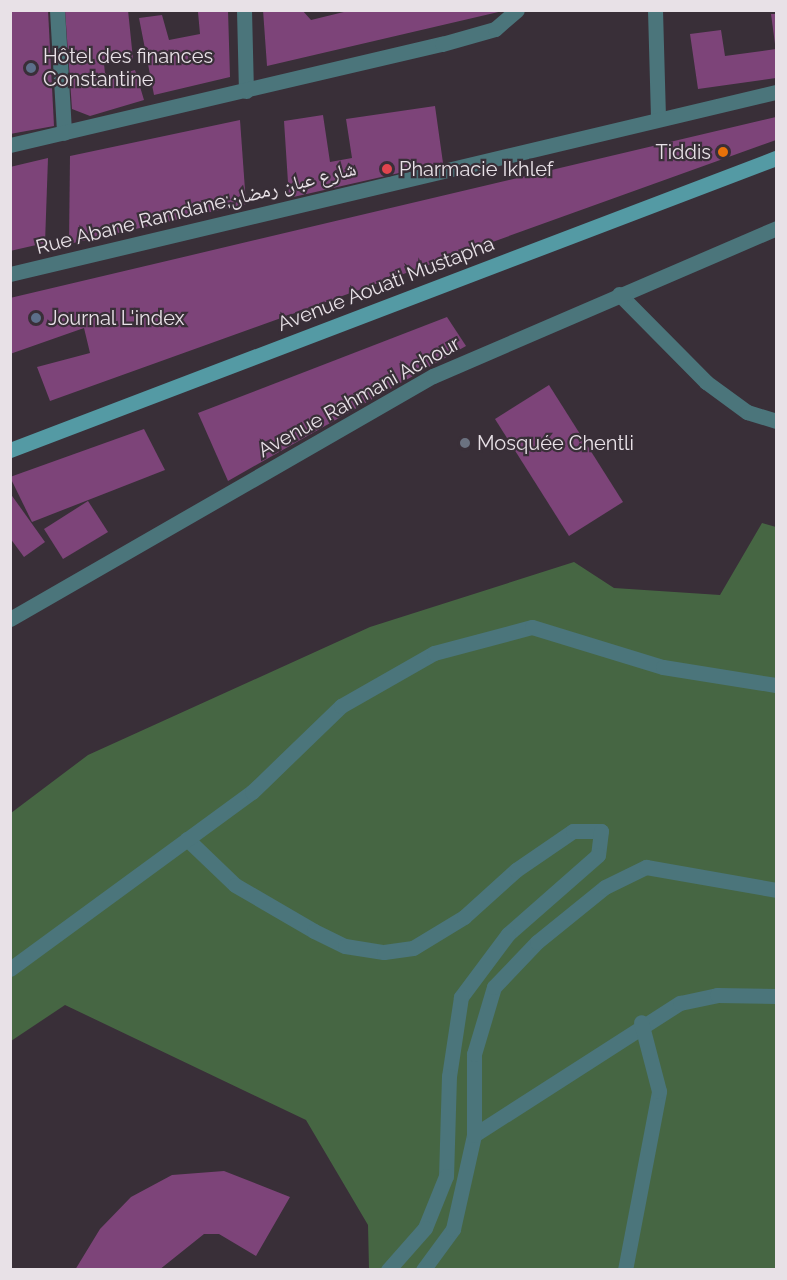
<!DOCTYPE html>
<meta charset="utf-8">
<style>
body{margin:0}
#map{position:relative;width:787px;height:1280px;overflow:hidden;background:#392f38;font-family:Raleway,"Noto Naskh Arabic",sans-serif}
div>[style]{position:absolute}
.green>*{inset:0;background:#466643}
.building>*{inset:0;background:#7d4479}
.minor>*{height:15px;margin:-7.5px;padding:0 7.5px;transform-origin:7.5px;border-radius:7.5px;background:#4b757b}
.tertiary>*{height:15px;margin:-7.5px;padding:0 7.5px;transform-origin:7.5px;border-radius:7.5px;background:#4b757b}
.secondary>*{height:15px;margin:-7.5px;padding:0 7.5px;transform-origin:7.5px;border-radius:7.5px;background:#549aa4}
.dots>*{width:16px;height:16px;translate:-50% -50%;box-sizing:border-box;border:3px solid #392f38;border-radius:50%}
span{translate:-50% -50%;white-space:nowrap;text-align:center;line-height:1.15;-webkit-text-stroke:4.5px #392f38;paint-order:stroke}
.poi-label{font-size:20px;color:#e8e1e7}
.left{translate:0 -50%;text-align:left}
.right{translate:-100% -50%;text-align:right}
.street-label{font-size:20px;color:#e8e1e7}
.frame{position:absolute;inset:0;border:12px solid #e8e1e7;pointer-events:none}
</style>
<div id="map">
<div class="green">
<i style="clip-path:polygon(762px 523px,776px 527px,776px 1269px,369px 1269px,368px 1225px,306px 1120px,65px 1005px,11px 1041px,11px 813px,88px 755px,370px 627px,574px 562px,614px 588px,720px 595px)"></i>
</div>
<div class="building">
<i style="clip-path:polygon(10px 10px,48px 10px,54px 126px,10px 134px)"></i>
<i style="clip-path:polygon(65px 10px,128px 10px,133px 59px,104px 64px,105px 73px,110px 77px,135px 70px,144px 100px,90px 116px,72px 109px)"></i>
<i style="clip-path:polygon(228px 10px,230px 77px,154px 95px,139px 18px,162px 15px,169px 40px,200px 34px,198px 12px)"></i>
<i style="clip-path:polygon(263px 10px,302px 10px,311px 20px,352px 10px,507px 10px,267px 66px)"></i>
<i style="clip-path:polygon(771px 14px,776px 14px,776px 44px,775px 44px)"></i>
<i style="clip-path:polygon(721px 30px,725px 56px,776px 49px,776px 78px,698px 89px,690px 34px)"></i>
<i style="clip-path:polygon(435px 106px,443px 163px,289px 198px,284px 121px,323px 115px,330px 162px,352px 158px,346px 119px)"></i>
<i style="clip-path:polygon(776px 117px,776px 140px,50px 401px,37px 367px,90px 353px,84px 328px,10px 354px,10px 298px)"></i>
<i style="clip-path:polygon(240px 120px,246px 204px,69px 244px,70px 156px)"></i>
<i style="clip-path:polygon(48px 158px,45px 243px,10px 251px,10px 167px)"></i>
<i style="clip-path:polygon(447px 317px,466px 346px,228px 481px,198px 413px)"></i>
<i style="clip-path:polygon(549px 385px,623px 502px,569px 536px,495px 419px)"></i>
<i style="clip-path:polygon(144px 429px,165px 470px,32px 522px,10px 477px)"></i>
<i style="clip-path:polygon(10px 493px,45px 542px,24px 557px,10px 538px)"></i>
<i style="clip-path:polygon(88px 501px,108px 532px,63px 559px,44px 529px)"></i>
<i style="clip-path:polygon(224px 1171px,290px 1197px,256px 1256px,219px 1234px,204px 1234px,159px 1270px,75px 1270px,100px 1229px,131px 1197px,172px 1175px)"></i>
</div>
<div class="minor">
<i style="left:57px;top:10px;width:123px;rotate:86.7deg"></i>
<i style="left:244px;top:10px;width:81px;rotate:88.6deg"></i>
<i style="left:655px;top:10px;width:108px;rotate:88.4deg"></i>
<i style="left:10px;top:145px;width:444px;rotate:-13.2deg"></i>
<i style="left:442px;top:44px;width:55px;rotate:-15.8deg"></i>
<i style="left:495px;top:29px;width:29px;rotate:-41deg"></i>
<i style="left:619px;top:294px;width:124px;rotate:45.3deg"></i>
<i style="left:706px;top:382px;width:51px;rotate:36.2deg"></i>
<i style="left:747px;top:412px;width:30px;rotate:17deg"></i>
<i style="left:187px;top:839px;width:66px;rotate:43.8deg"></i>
<i style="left:235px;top:885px;width:91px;rotate:30.2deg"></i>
<i style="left:314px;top:931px;width:34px;rotate:26deg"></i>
<i style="left:345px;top:946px;width:39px;rotate:9deg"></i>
<i style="left:384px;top:952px;width:29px;rotate:-8deg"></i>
<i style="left:413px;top:948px;width:60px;rotate:-31.3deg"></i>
<i style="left:464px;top:917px;width:70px;rotate:-42.1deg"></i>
<i style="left:516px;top:870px;width:69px;rotate:-34.4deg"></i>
<i style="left:573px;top:831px;width:28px"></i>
<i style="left:601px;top:831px;width:24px;rotate:97deg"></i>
<i style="left:598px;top:855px;width:120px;rotate:138.7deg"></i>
<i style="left:508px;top:934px;width:79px;rotate:126.7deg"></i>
<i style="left:461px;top:997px;width:80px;rotate:98.6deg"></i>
<i style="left:449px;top:1076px;width:100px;rotate:91.7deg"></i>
<i style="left:446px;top:1176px;width:56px;rotate:112deg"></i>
<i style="left:425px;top:1228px;width:56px;rotate:131.4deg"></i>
<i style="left:10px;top:969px;width:300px;rotate:-36.2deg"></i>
<i style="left:252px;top:792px;width:124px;rotate:-44deg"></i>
<i style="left:341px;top:706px;width:107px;rotate:-29.7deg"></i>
<i style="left:434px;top:653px;width:101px;rotate:-14.9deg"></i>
<i style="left:532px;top:627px;width:137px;rotate:17deg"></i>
<i style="left:663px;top:667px;width:114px;rotate:9.1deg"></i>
<i style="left:474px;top:1135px;width:245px;rotate:-32.7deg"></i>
<i style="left:680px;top:1003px;width:38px;rotate:-12deg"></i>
<i style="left:717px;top:995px;width:59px;rotate:1deg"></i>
<i style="left:423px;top:1270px;width:51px;rotate:-53.8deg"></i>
<i style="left:453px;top:1229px;width:96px;rotate:-77.4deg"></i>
<i style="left:474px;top:1135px;width:81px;rotate:-90deg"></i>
<i style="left:474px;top:1054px;width:70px;rotate:-73.4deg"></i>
<i style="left:494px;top:987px;width:62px;rotate:-46.3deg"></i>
<i style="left:537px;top:942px;width:87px;rotate:-39deg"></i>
<i style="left:605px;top:887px;width:46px;rotate:-26deg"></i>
<i style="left:646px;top:867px;width:132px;rotate:10deg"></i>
<i style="left:625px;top:1270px;width:182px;rotate:-79.2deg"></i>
<i style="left:659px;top:1091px;width:71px;rotate:-104.6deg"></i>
</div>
<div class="tertiary">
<i style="left:10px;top:274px;width:787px;rotate:-13.37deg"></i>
<i style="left:10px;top:619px;width:488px;rotate:-29.9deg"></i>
<i style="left:433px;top:376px;width:374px;rotate:-23.3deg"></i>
</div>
<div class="secondary">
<i style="left:10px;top:450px;width:820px;rotate:-20.87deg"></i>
</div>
<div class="dots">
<i style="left:31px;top:68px;background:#5c6f8a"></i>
<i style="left:723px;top:152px;background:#e8710a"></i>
<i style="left:387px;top:169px;background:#e0444e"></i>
<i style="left:36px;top:318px;background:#5c6f8a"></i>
<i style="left:465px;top:443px;background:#6b7280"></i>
</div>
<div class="poi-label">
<span class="left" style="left:43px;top:68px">Hôtel des finances<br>Constantine</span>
<span class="right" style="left:711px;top:152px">Tiddis</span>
<span class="left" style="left:399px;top:169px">Pharmacie Ikhlef</span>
<span class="left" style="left:48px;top:318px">Journal L'index</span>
<span class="left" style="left:477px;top:443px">Mosquée Chentli</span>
</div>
<div class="street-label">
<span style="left:196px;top:208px;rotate:-14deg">Rue Abane Ramdane;شارع عبان رمضان</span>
<span style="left:386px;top:284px;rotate:-21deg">Avenue Aouati Mustapha</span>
<span style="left:359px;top:397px;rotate:-29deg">Avenue Rahmani Achour</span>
</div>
<div class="frame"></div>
</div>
